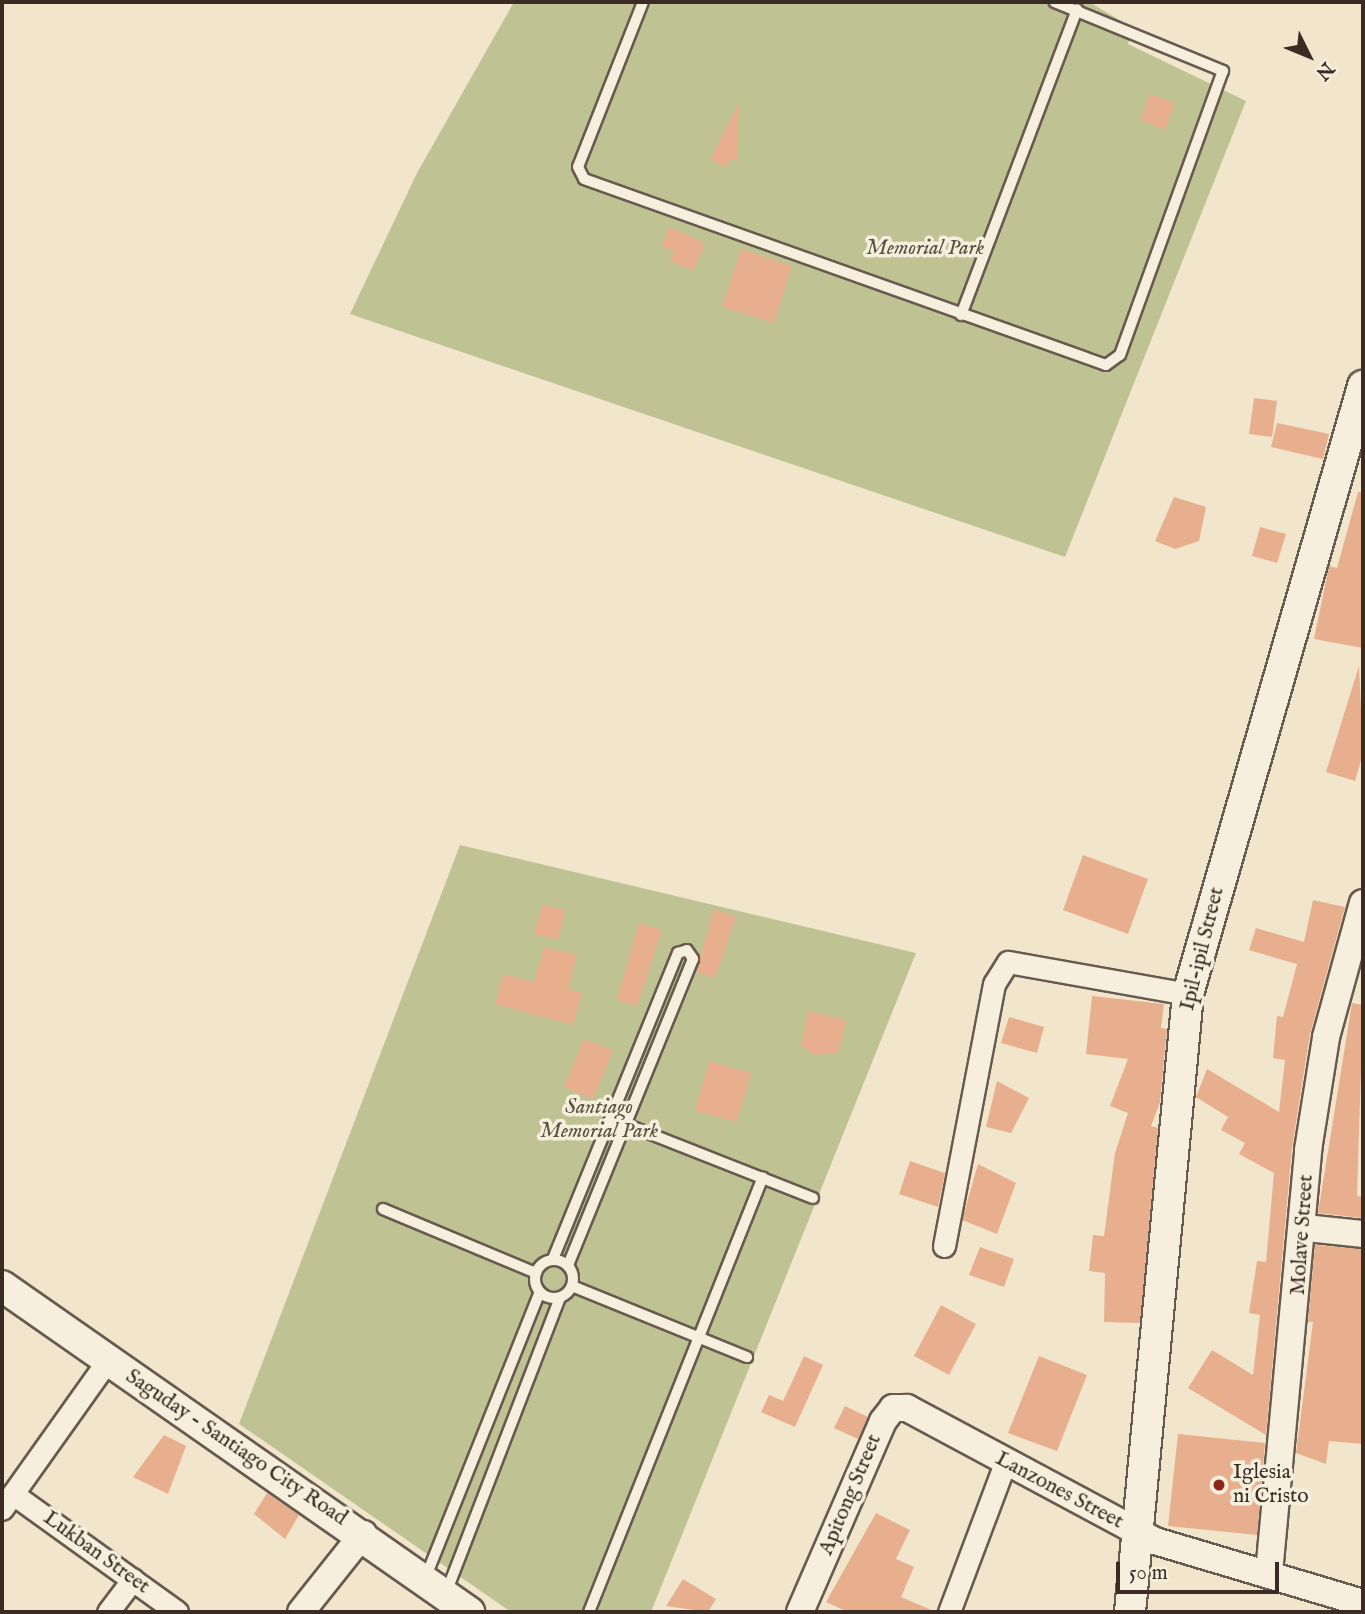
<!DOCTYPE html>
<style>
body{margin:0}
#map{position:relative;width:1365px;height:1614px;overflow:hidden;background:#f1e6cc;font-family:"IM FELL English",serif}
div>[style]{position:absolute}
.green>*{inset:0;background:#bfc394}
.building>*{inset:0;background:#e8af8e}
.roads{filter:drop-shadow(2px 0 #685a4e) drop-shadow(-2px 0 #685a4e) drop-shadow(0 2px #685a4e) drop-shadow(0 -2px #685a4e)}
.service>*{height:10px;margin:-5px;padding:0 5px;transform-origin:5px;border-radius:5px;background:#f6efde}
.service>.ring{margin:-5px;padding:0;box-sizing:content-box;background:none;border:10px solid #f6efde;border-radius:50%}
.minor>*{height:21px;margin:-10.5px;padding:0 10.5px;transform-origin:10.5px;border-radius:10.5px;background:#f6efde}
.tertiary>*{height:26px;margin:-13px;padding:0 13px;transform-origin:13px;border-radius:13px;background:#f6efde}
.secondary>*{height:30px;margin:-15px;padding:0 15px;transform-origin:15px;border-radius:15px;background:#f6efde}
.dots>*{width:19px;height:19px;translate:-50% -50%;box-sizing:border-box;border:4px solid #f6efde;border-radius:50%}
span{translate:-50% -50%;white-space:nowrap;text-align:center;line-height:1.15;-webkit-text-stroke:7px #f6efde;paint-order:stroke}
.park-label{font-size:21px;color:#5b5240;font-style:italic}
.street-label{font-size:21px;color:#3a2c24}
.poi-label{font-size:21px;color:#3a2c24}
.left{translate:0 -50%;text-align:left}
.frame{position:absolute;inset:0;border:4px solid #3a2c24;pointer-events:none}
.north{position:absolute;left:1274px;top:21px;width:70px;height:70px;-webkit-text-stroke:5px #f6efde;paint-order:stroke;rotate:133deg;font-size:19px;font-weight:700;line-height:28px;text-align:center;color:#3a2c24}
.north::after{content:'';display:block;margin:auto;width:24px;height:32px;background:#3a2c24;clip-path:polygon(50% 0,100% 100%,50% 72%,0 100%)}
.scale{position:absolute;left:1116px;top:1562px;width:163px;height:32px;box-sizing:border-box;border:4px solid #3a2c24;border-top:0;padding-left:9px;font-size:21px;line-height:24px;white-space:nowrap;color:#3a2c24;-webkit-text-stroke:5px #f6efde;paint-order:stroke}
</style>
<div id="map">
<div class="green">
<i style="clip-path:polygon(514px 2px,1089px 2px,1133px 28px,1128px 44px,1246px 101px,1065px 557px,350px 314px,417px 173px)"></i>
<i style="clip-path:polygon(460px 845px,916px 953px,651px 1612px,511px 1612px,239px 1424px)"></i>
</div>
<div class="building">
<i style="clip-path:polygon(1150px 94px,1175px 103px,1165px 130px,1140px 120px)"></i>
<i style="clip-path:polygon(739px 103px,737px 161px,731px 158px,726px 168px,710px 159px)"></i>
<i style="clip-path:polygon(669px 227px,705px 243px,693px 271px,670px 261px,674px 251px,661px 246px)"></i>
<i style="clip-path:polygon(741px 249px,792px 266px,774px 323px,722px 307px)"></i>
<i style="clip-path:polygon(1254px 398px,1277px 401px,1272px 437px,1249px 434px)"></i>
<i style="clip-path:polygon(1277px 423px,1329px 434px,1323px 459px,1271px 447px)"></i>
<i style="clip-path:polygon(1358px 492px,1363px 492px,1363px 648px,1314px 639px,1329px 566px,1337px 568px)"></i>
<i style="clip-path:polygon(1174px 497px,1206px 507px,1199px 541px,1175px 549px,1155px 541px)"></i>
<i style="clip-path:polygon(1260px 527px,1286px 534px,1277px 563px,1252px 556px)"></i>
<i style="clip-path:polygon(1359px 666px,1363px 753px,1355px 781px,1326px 772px)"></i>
<i style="clip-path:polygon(1083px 855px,1148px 879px,1128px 934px,1063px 910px)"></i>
<i style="clip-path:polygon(1313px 900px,1345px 907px,1310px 1034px,1292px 1148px,1266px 1435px,1188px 1388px,1212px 1350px,1253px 1375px,1260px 1315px,1249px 1313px,1257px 1261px,1266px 1262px,1274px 1173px,1239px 1154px,1245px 1143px,1221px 1130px,1228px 1117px,1196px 1097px,1207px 1069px,1279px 1112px,1285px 1060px,1273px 1058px,1277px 1016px,1283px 1017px,1297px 964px,1249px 950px,1256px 928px,1304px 942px)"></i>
<i style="clip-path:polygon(542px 905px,565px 910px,558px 940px,534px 934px)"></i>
<i style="clip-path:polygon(714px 909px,736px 917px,715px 978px,696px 972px)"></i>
<i style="clip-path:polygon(639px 923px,662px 930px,637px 1006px,617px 1000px)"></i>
<i style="clip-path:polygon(544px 947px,577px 955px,568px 989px,582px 993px,573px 1025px,495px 1004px,503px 974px,534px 982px)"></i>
<i style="clip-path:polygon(1092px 996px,1164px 1004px,1161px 1028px,1167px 1029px,1160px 1102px,1151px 1126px,1158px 1128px,1140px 1323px,1104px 1322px,1105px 1273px,1089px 1271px,1093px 1235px,1104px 1236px,1115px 1153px,1128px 1113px,1110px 1106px,1128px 1059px,1086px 1054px)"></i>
<i style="clip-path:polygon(1352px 1003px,1363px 1005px,1357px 1196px,1363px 1197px,1363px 1218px,1318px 1213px)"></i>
<i style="clip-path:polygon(808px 1011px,846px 1020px,838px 1053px,814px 1055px,801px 1045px)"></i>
<i style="clip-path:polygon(1009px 1017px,1044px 1027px,1037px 1053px,1001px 1043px)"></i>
<i style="clip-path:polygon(584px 1039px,613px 1050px,593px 1099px,564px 1087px)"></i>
<i style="clip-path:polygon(709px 1061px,751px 1073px,737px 1122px,695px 1111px)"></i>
<i style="clip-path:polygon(997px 1081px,1029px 1098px,1011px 1133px,986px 1127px)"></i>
<i style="clip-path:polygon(910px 1161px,945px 1173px,938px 1207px,899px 1194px)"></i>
<i style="clip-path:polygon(978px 1164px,1016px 1183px,997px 1234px,962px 1220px)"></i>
<i style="clip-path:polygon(1315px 1245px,1363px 1249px,1363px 1444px,1329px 1441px,1326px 1464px,1296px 1453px,1313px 1322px,1308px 1322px)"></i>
<i style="clip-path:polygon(980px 1247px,1014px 1259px,1004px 1287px,969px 1275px)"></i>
<i style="clip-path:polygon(941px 1305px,976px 1324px,949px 1375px,914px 1356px)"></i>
<i style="clip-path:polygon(804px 1356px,823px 1365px,795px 1427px,761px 1412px,769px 1395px,783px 1401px)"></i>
<i style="clip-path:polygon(1039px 1356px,1087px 1375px,1057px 1451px,1008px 1433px)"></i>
<i style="clip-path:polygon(845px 1406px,868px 1417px,858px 1439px,834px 1428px)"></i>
<i style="clip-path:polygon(1178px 1434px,1265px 1443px,1257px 1535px,1168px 1526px)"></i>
<i style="clip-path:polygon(164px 1435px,186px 1446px,168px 1494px,133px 1477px)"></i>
<i style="clip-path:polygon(267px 1493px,299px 1515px,285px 1539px,254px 1514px)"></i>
<i style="clip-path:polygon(876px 1513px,910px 1530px,896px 1559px,914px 1567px,901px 1597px,936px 1612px,848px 1612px,826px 1602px)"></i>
<i style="clip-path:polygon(683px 1579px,716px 1599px,708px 1612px,666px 1606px)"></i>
</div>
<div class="roads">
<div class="service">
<i style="left:643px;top:2px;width:177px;rotate:111.5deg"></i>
<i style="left:578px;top:167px;width:13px;rotate:63deg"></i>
<i style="left:584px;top:179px;width:554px;rotate:19.61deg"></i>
<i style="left:1106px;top:365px;width:17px;rotate:-36deg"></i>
<i style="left:1120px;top:355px;width:302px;rotate:-70.1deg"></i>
<i style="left:1223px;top:71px;width:182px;rotate:-157.7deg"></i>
<i style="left:961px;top:315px;width:327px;rotate:-69.2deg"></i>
<i style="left:625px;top:1124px;width:202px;rotate:21.5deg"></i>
<i style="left:383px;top:1209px;width:166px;rotate:22.7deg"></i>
<i style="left:553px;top:1259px;width:331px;rotate:-67.8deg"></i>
<i style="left:678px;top:953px;width:9px;rotate:-18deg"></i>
<i style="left:687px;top:950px;width:11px;rotate:56deg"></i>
<i style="left:693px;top:959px;width:331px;rotate:112.2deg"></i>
<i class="ring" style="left:535px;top:1260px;width:28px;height:28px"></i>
<i style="left:572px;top:1286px;width:189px;rotate:22.1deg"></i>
<i style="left:425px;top:1579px;width:309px;rotate:-68.2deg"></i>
<i style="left:446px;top:1593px;width:317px;rotate:-68.9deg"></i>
<i style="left:589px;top:1612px;width:468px;rotate:-68.2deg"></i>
</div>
<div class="minor">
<i style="left:944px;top:1246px;width:267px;rotate:-79.2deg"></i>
<i style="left:994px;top:984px;width:26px;rotate:-58deg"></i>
<i style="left:1008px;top:962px;width:183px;rotate:10.1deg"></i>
<i style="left:13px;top:1494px;width:202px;rotate:35.7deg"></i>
<i style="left:2px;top:1509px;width:181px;rotate:-54.6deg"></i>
<i style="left:108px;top:1612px;width:41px;rotate:-52.9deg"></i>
<i style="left:949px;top:1612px;width:159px;rotate:-69.4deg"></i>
</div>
<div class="tertiary">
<i style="left:1306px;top:1228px;width:57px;rotate:6deg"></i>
<i style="left:1269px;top:1573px;width:425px;rotate:-84.7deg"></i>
<i style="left:1308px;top:1150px;width:114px;rotate:-80.9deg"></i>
<i style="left:1326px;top:1037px;width:139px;rotate:-74.6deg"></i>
<i style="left:301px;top:1612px;width:100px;rotate:-51.5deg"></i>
<i style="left:800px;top:1612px;width:208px;rotate:-66.5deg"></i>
<i style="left:883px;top:1421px;width:16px;rotate:-52deg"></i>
<i style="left:893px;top:1408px;width:14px"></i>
<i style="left:907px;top:1408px;width:281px;rotate:28.2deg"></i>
<i style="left:1155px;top:1541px;width:217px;rotate:16.6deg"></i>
</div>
<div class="secondary">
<i style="left:2px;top:1286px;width:570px;rotate:34.92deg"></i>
<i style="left:1130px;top:1612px;width:621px;rotate:-84.64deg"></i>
<i style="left:1188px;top:994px;width:633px;rotate:-73.94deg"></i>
</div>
</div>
<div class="dots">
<i style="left:1219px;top:1485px;background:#8f2418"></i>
</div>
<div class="park-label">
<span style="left:925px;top:249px">Memorial Park</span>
<span style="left:599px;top:1120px">Santiago<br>Memorial Park</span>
</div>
<div class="street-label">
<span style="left:1203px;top:949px;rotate:-76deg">Ipil-ipil Street</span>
<span style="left:1303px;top:1235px;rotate:-86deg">Molave Street</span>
<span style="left:236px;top:1448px;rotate:34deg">Saguday - Santiago City Road</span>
<span style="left:1059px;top:1491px;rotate:28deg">Lanzones Street</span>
<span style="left:851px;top:1495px;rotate:-67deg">Apitong Street</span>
<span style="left:96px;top:1553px;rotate:36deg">Lukban Street</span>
</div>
<div class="poi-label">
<span class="left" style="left:1233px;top:1485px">Iglesia<br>ni Cristo</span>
</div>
<div class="frame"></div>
<div class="north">N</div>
<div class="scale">50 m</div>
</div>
